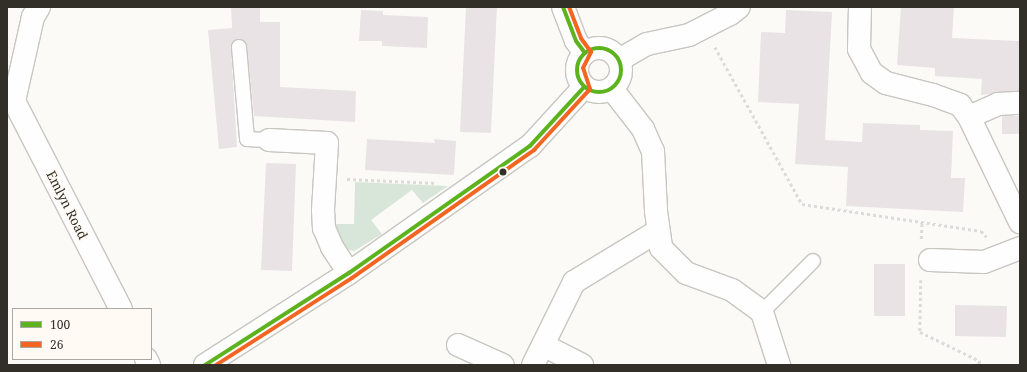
<!DOCTYPE html>
<style>
body{margin:0}
#map{position:relative;width:1027px;height:372px;overflow:hidden;background:#fcfaf7;font-family:"Noto Serif",serif}
div>[style]{position:absolute}
.green>*{inset:0;background:#d7e6d9}
.building>*{inset:0;background:#e9e3e6}
.path>*{height:2.5px;margin-top:-1.25px;transform-origin:0;background:repeating-linear-gradient(90deg,#dcdbd9 0 3px,transparent 0 6px)}
.roads{filter:drop-shadow(1px 0 #c8c6c1) drop-shadow(-1px 0 #c8c6c1) drop-shadow(0 1px #c8c6c1) drop-shadow(0 -1px #c8c6c1)}
.service>*{height:14px;margin:-7px;padding:0 7px;transform-origin:7px;border-radius:7px;background:#fffefe}
.minor>*{height:22px;margin:-11px;padding:0 11px;transform-origin:11px;border-radius:11px;background:#fffefe}
.minor>.ring{margin:-11px;padding:0;box-sizing:content-box;background:none;border:22px solid #fffefe;border-radius:50%}
.bus-1>*{height:4px;margin:-2px;padding:0 2px;transform-origin:2px;border-radius:2px;background:#5cb31e}
.bus-1>.ring{margin:-2px;padding:0;box-sizing:content-box;background:none;border:4px solid #5cb31e;border-radius:50%}
.bus-2>*{height:4px;margin:-2px;padding:0 2px;transform-origin:2px;border-radius:2px;background:#f26522}
.dots>*{width:11px;height:11px;translate:-50% -50%;box-sizing:border-box;border:2px solid #fffbf4;border-radius:50%}
span{translate:-50% -50%;white-space:nowrap;text-align:center;line-height:1.15;-webkit-text-stroke:3.5px #fffbf4;paint-order:stroke}
.street-label{font-size:13px;color:#322f28}
.frame{position:absolute;inset:0;border:8px solid #322f28;pointer-events:none}
.legend{position:absolute;left:12px;top:308px;width:140px;height:52px;box-sizing:border-box;background:#fffbf4;border:1px solid #ada9a2;margin:0;padding:5px 7px;list-style:none;font-size:12px;color:#322f28}
.legend li{display:flex;align-items:center;gap:8px;height:20px}
.legend b{width:20px;border:1px solid #ada9a2}
</style>
<div id="map">
<div class="green">
<i style="clip-path:polygon(355px 182px,448px 186px,423px 203px,412px 190px,371px 220px,382px 234px,354px 251px,344px 249px,334px 224px,354px 224px)"></i>
</div>
<div class="building">
<i style="clip-path:polygon(231px 7px,260px 7px,260px 22px,280px 22px,280px 87px,356px 91px,355px 122px,254px 116px,247px 46px,243px 40px,238px 39px,232px 43px,231px 48px,237px 147px,219px 149px,208px 30px,232px 28px)"></i>
<i style="clip-path:polygon(466px 7px,497px 7px,491px 133px,460px 132px)"></i>
<i style="clip-path:polygon(901px 7px,954px 7px,952px 38px,1020px 41px,1020px 91px,981px 95px,982px 79px,935px 76px,935px 68px,897px 65px)"></i>
<i style="clip-path:polygon(361px 10px,383px 11px,383px 15px,428px 17px,427px 48px,382px 46px,382px 41px,359px 41px)"></i>
<i style="clip-path:polygon(786px 10px,832px 12px,825px 140px,862px 142px,863px 123px,920px 125px,920px 130px,953px 131px,951px 178px,965px 178px,963px 212px,846px 206px,848px 167px,795px 164px,799px 104px,758px 102px,761px 32px,785px 33px)"></i>
<i style="clip-path:polygon(1002px 116px,1020px 116px,1020px 134px,1002px 134px)"></i>
<i style="clip-path:polygon(367px 139px,435px 143px,434px 139px,456px 141px,454px 175px,365px 170px)"></i>
<i style="clip-path:polygon(266px 163px,296px 164px,292px 271px,261px 270px)"></i>
<i style="clip-path:polygon(874px 264px,905px 264px,905px 316px,874px 316px)"></i>
<i style="clip-path:polygon(955px 305px,1007px 306px,1006px 337px,955px 336px)"></i>
</div>
<div class="path">
<i style="left:715px;top:47px;width:179px;rotate:61deg"></i>
<i style="left:802px;top:204px;width:181px;rotate:8.6deg"></i>
<i style="left:981px;top:231px;width:8px;rotate:45deg"></i>
<i style="left:347px;top:179px;width:89px;rotate:2.6deg"></i>
<i style="left:921px;top:239px;width:17px;rotate:-87deg"></i>
<i style="left:921px;top:280px;width:52px;rotate:91.1deg"></i>
<i style="left:920px;top:332px;width:67px;rotate:25.8deg"></i>
<i style="left:980px;top:361px;width:4px;rotate:104deg"></i>
</div>
<div class="roads">
<div class="service">
<i style="left:239px;top:47px;width:92px;rotate:85deg"></i>
<i style="left:247px;top:139px;width:22px;rotate:3deg"></i>
<i style="left:762px;top:312px;width:72px;rotate:-45deg"></i>
</div>
<div class="minor">
<i style="left:39px;top:7px;width:12px;rotate:121deg"></i>
<i style="left:33px;top:17px;width:86px;rotate:102.7deg"></i>
<i style="left:14px;top:101px;width:234px;rotate:62.8deg"></i>
<i style="left:563px;top:7px;width:36px;rotate:69deg"></i>
<i style="left:576px;top:41px;width:15px;rotate:53deg"></i>
<i style="left:860px;top:7px;width:42px;rotate:91.4deg"></i>
<i style="left:859px;top:49px;width:27px;rotate:62deg"></i>
<i style="left:872px;top:73px;width:17px;rotate:36deg"></i>
<i style="left:886px;top:83px;width:49px;rotate:14.3deg"></i>
<i style="left:933px;top:95px;width:29px;rotate:20deg"></i>
<i style="left:960px;top:105px;width:15px;rotate:53deg"></i>
<i style="left:969px;top:117px;width:117px;rotate:64.1deg"></i>
<i class="ring" style="left:577px;top:48px;width:22px;height:22px"></i>
<i style="left:619px;top:60px;width:32px;rotate:-30deg"></i>
<i style="left:647px;top:44px;width:43px;rotate:-12.1deg"></i>
<i style="left:689px;top:35px;width:46px;rotate:-27.1deg"></i>
<i style="left:730px;top:14px;width:11px;rotate:-38deg"></i>
<i style="left:612px;top:89px;width:51px;rotate:52.2deg"></i>
<i style="left:643px;top:129px;width:24px;rotate:66deg"></i>
<i style="left:653px;top:151px;width:60px;rotate:87.1deg"></i>
<i style="left:656px;top:211px;width:37px;rotate:82deg"></i>
<i style="left:661px;top:248px;width:35px;rotate:45deg"></i>
<i style="left:686px;top:273px;width:49px;rotate:20.3deg"></i>
<i style="left:732px;top:290px;width:37px;rotate:36deg"></i>
<i style="left:762px;top:312px;width:56px;rotate:72.2deg"></i>
<i style="left:969px;top:117px;width:32px;rotate:-24deg"></i>
<i style="left:998px;top:104px;width:22px;rotate:-3deg"></i>
<i style="left:269px;top:140px;width:58px;rotate:3deg"></i>
<i style="left:327px;top:143px;width:67px;rotate:93.4deg"></i>
<i style="left:323px;top:210px;width:18px;rotate:87deg"></i>
<i style="left:324px;top:228px;width:21px;rotate:67deg"></i>
<i style="left:332px;top:247px;width:31px;rotate:57deg"></i>
<i style="left:930px;top:260px;width:54px;rotate:2.1deg"></i>
<i style="left:984px;top:262px;width:39px;rotate:-21deg"></i>
<i style="left:458px;top:345px;width:49px;rotate:24deg"></i>
<i style="left:543px;top:345px;width:44px;rotate:27.1deg"></i>
<i style="left:146px;top:359px;width:7px;rotate:63deg"></i>
<i style="left:205px;top:365px;width:171px;rotate:-32.6deg"></i>
<i style="left:349px;top:273px;width:221px;rotate:-35.1deg"></i>
<i style="left:530px;top:146px;width:80px;rotate:-47.5deg"></i>
<i style="left:533px;top:365px;width:93px;rotate:-63.7deg"></i>
<i style="left:574px;top:282px;width:98px;rotate:-31.3deg"></i>
</div>
</div>
<div class="bus-1">
<i style="left:563px;top:7px;width:36px;rotate:69deg"></i>
<i style="left:576px;top:41px;width:15px;rotate:53deg"></i>
<i class="ring" style="left:577px;top:48px;width:40px;height:40px"></i>
<i style="left:205px;top:365px;width:171px;rotate:-32.6deg"></i>
<i style="left:349px;top:273px;width:221px;rotate:-35.1deg"></i>
<i style="left:530px;top:146px;width:80px;rotate:-47.5deg"></i>
</div>
<div class="bus-2">
<i style="left:216px;top:365px;width:161px;rotate:-32.6deg"></i>
<i style="left:352px;top:278px;width:223px;rotate:-35.1deg"></i>
<i style="left:534px;top:150px;width:83px;rotate:-47.4deg"></i>
<i style="left:590px;top:89px;width:22px;rotate:-108deg"></i>
<i style="left:583px;top:68px;width:18px;rotate:-63deg"></i>
<i style="left:591px;top:52px;width:17px;rotate:-126deg"></i>
<i style="left:581px;top:38px;width:33px;rotate:-111deg"></i>
</div>
<div class="dots">
<i style="left:503px;top:172px;background:#322f28"></i>
</div>
<div class="street-label">
<span style="left:67px;top:205px;rotate:63deg">Emlyn Road</span>
</div>
<div class="frame"></div>
<ul class="legend">
<li><b style="height:5px;background:#5cb31e"></b>100</li>
<li><b style="height:5px;background:#f26522"></b>26</li>
</ul>
</div>
